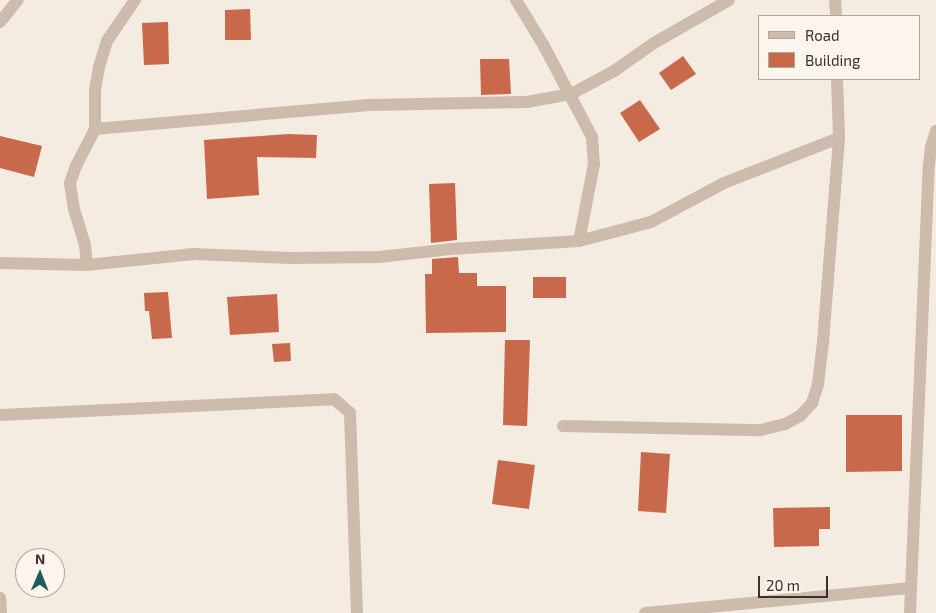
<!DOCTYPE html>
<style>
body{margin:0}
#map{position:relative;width:936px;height:613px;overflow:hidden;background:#f4ebe1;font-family:"Exo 2",sans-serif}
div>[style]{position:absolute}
.building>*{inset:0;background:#c8694b}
.street>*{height:12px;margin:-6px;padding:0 6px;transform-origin:6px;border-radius:6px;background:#cdbbac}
span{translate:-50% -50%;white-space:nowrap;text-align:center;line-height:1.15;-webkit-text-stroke:4.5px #fbf5ee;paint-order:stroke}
.legend{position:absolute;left:758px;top:15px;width:162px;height:65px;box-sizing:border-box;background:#fbf5ee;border:1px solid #aea6a0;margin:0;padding:6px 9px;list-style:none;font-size:15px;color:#3b302b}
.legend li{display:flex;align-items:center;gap:10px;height:25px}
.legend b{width:25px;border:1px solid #aea6a0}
.north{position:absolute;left:15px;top:548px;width:50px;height:50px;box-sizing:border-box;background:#fbf5ee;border:1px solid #aea6a0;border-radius:50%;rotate:1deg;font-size:14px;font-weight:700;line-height:20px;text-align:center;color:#3b302b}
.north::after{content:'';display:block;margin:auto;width:18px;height:22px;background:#1f5a5e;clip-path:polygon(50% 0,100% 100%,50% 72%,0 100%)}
.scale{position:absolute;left:758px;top:576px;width:70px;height:22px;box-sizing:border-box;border:2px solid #3b302b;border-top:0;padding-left:6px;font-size:15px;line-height:18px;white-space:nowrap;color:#3b302b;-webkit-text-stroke:4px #fbf5ee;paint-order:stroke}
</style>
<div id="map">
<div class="building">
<i style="clip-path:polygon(250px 9px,251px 40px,225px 40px,225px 10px)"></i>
<i style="clip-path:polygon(168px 22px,169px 64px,144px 65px,142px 23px)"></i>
<i style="clip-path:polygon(683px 56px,696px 74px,671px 90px,659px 73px)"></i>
<i style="clip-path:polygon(480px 59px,509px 59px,511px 94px,481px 95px)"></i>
<i style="clip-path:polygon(640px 100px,660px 129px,639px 142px,620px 113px)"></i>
<i style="clip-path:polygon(288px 134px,317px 135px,316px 158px,257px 157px,259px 195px,207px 199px,204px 140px)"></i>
<i style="clip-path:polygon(0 136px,42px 146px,34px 177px,0 168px)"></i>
<i style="clip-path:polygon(455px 183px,457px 240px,431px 243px,429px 184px)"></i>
<i style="clip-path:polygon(458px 257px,459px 273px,477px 273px,477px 286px,506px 286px,506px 332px,426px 333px,425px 274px,432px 274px,432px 259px)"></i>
<i style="clip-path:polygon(533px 277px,566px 277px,566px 298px,533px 298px)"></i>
<i style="clip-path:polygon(168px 292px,172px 338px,152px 339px,149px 311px,145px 311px,144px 293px)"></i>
<i style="clip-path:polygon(277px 294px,279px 332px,230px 335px,227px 297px)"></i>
<i style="clip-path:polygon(505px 340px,530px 340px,527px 426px,503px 425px)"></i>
<i style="clip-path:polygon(290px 343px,291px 361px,274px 362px,272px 344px)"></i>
<i style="clip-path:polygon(846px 415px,902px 415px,902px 471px,846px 472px)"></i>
<i style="clip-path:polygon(641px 452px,670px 454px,666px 513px,638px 511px)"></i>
<i style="clip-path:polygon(498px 460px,535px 465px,529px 509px,492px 504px)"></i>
<i style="clip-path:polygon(830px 507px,830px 529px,819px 529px,819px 546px,774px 547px,773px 508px)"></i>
</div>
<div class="street">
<i style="left:516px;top:0;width:54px;rotate:58.7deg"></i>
<i style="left:544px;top:46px;width:103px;rotate:62.2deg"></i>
<i style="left:592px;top:137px;width:27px;rotate:86deg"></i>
<i style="left:594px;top:164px;width:78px;rotate:101deg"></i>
<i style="left:835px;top:0;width:16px;rotate:86deg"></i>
<i style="left:0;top:22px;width:28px;rotate:-51deg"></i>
<i style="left:95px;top:129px;width:275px;rotate:-5deg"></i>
<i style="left:369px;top:105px;width:158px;rotate:-1.1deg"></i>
<i style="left:527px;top:102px;width:45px;rotate:-10.3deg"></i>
<i style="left:571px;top:94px;width:49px;rotate:-28.1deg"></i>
<i style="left:614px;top:71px;width:49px;rotate:-35deg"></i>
<i style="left:654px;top:43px;width:86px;rotate:-29.8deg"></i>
<i style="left:0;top:263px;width:87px;rotate:1.3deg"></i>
<i style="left:87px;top:265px;width:107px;rotate:-5.9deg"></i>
<i style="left:193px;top:254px;width:98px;rotate:2.3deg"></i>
<i style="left:291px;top:258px;width:88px;rotate:-0.7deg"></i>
<i style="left:379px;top:257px;width:72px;rotate:-6.3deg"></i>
<i style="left:451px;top:249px;width:128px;rotate:-3.6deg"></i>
<i style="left:579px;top:241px;width:74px;rotate:-14.8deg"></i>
<i style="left:651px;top:222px;width:83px;rotate:-28.1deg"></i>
<i style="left:724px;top:183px;width:123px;rotate:-21.4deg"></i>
<i style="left:87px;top:265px;width:20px;rotate:-96deg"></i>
<i style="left:85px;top:245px;width:38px;rotate:-107deg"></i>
<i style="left:74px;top:209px;width:26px;rotate:-99deg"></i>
<i style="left:70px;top:183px;width:18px;rotate:-71deg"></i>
<i style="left:76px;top:166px;width:42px;rotate:-62.8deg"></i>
<i style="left:95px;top:129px;width:39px;rotate:-90deg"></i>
<i style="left:95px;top:90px;width:23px;rotate:-80deg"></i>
<i style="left:99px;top:67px;width:27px;rotate:-73deg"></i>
<i style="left:107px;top:41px;width:50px;rotate:-55.7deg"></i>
<i style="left:0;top:415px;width:334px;rotate:-2.7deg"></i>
<i style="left:334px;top:399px;width:21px;rotate:41deg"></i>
<i style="left:350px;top:413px;width:200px;rotate:88deg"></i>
<i style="left:563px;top:426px;width:198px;rotate:1.2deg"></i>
<i style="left:761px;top:430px;width:25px;rotate:-14deg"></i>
<i style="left:785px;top:424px;width:17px;rotate:-28deg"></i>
<i style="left:800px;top:416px;width:18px;rotate:-47deg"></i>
<i style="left:812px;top:403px;width:20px;rotate:-72deg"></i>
<i style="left:818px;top:384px;width:42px;rotate:-83.2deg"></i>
<i style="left:823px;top:342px;width:205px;rotate:-85.5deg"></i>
<i style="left:839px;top:138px;width:59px;rotate:-91.9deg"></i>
<i style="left:0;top:598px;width:15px;rotate:86deg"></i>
<i style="left:645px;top:613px;width:267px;rotate:-5.4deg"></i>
<i style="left:910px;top:613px;width:448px;rotate:-87.6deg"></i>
<i style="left:929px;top:165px;width:18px;rotate:-84deg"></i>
<i style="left:931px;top:147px;width:17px;rotate:-73deg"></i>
</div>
<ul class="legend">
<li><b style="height:6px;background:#cdbbac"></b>Road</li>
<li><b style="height:14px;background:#c8694b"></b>Building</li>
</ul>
<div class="north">N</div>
<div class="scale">20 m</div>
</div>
